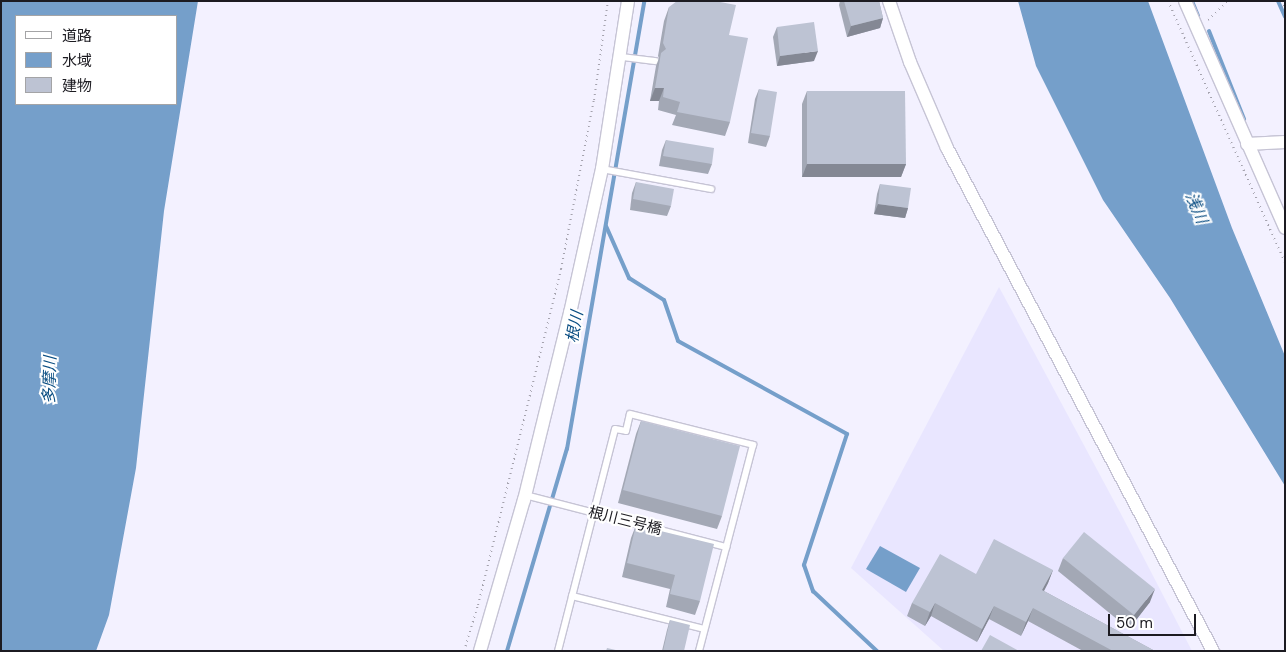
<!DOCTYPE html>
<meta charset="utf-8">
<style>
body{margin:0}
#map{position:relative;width:1286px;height:652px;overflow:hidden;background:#f3f1ff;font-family:"DM Sans","Noto Sans JP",sans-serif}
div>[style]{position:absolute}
.built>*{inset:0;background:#e9e6ff}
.water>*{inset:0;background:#759fca}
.stream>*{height:4px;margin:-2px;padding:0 2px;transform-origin:2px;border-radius:2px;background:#759fca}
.path>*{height:2px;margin-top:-1px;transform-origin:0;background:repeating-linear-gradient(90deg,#a4a2ad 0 1px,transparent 0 5px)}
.roads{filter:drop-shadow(1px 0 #c6c4d5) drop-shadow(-1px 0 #c6c4d5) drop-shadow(0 1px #c6c4d5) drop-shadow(0 -1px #c6c4d5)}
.service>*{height:6px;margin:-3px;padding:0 3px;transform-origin:3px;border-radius:3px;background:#fff}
.minor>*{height:12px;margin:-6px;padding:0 6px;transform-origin:6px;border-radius:6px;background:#fff}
.wall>*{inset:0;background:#a3a8b5}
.shaded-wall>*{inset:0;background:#848894}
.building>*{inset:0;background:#bdc3d3}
span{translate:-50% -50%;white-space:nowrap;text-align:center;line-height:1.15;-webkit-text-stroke:4px #fff;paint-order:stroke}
.street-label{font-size:15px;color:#1c1b21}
.water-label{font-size:16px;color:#0b4e83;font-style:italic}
.frame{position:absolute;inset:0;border:2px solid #1c1b21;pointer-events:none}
.legend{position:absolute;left:15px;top:15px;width:162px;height:90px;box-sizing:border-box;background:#fff;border:1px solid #a4a4a6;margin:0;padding:6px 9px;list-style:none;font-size:15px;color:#1c1b21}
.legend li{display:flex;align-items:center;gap:10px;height:25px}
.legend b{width:25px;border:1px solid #a4a4a6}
.scale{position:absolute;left:1108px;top:614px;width:88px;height:22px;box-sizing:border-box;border:2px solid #1c1b21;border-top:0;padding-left:6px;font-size:15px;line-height:18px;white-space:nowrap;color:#1c1b21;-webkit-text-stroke:4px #fff;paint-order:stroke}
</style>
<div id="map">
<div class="built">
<i style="clip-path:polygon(999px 287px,1122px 516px,1192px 651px,944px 651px,851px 568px)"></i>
</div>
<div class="water">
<i style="clip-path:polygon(evenodd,1px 1px,198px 1px,164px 211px,136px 468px,109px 615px,96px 651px,1px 651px,1px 1px,16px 16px,176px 16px,176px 104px,16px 104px,16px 16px)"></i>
<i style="clip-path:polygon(1018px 1px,1148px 1px,1232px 228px,1285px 356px,1285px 486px,1170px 298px,1103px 200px,1036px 66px)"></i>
<i style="clip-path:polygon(880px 546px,920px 568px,906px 592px,866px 569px)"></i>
</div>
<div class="stream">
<i style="left:1192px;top:1px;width:16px;rotate:68deg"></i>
<i style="left:1278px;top:1px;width:17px;rotate:66deg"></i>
<i style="left:1209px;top:31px;width:95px;rotate:68.3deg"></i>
<i style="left:606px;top:226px;width:57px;rotate:66.1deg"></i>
<i style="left:629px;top:278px;width:41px;rotate:32.2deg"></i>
<i style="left:664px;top:300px;width:43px;rotate:71.1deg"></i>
<i style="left:678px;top:341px;width:193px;rotate:28.8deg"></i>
<i style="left:847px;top:434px;width:138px;rotate:108.2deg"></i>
<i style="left:804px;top:565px;width:28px;rotate:71deg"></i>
<i style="left:813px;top:591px;width:88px;rotate:43.2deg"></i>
<i style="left:507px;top:651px;width:211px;rotate:-73.5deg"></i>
<i style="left:567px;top:449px;width:455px;rotate:-80.2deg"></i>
</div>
<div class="path">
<i style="left:1168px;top:1px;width:286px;rotate:65.9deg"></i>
<i style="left:1281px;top:1px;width:10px;rotate:66deg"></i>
<i style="left:1208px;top:20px;width:28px;rotate:-44deg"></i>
<i style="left:464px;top:651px;width:48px;rotate:-73.1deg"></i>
<i style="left:478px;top:605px;width:346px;rotate:-76.1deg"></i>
<i style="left:561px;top:269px;width:172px;rotate:-79deg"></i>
<i style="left:594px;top:100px;width:100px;rotate:-82deg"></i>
</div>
<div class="roads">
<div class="service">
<i style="left:622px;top:57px;width:34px;rotate:7deg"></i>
<i style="left:602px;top:169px;width:111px;rotate:10.4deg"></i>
<i style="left:525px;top:495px;width:208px;rotate:14.5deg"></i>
<i style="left:572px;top:596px;width:136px;rotate:14deg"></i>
<i style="left:558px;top:651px;width:229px;rotate:-75.6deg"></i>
<i style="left:615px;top:429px;width:11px;rotate:10deg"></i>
<i style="left:626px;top:431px;width:17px;rotate:-77deg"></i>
<i style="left:630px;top:414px;width:127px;rotate:14.1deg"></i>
<i style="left:753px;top:445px;width:213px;rotate:104.7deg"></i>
</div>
<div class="minor">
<i style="left:889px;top:1px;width:65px;rotate:71deg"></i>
<i style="left:910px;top:62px;width:94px;rotate:66.7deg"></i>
<i style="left:947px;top:148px;width:569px;rotate:62.13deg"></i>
<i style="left:1185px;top:1px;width:248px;rotate:66.2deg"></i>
<i style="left:1247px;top:144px;width:38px;rotate:-3deg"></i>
<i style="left:480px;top:651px;width:157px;rotate:-73.8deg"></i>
<i style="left:524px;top:500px;width:193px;rotate:-76.2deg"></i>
<i style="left:570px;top:313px;width:148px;rotate:-77.5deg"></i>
<i style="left:602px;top:169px;width:170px;rotate:-81.2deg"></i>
</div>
</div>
<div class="wall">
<i style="clip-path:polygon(840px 1px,879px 1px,883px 18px,880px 28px,847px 37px,839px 5px)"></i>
<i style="clip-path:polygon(669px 7px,729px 35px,730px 122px,725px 136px,672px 125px,676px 115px,658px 110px,659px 101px,650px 101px,656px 66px,659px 58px,658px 56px,664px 21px)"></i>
<i style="clip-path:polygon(777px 27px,814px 61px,777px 66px,773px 37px)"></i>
<i style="clip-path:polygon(759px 89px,770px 136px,766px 147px,748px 143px,755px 99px)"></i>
<i style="clip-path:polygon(807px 91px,906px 164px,901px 177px,802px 177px,802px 104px)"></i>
<i style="clip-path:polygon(666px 140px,712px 164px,708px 174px,659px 166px,662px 150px)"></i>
<i style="clip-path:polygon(636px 182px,671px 206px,667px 216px,630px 210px,632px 193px)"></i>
<i style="clip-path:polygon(880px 184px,908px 208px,905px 218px,874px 214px,877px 194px)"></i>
<i style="clip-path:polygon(641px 421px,722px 516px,717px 529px,618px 503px,636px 434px)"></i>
<i style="clip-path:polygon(636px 525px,700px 601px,695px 615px,666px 607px,670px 589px,622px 577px,631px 538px)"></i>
<i style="clip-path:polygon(1063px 558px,1150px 602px,1129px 629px,1058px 571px)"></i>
<i style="clip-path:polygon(1053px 570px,1048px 583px,1044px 591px,1155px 651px,1083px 651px,1028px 621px,1021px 636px,989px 619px,977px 642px,931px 616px,925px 626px,907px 616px,912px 603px)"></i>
<i style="clip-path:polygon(670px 620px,684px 651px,662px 651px,667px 630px)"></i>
</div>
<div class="shaded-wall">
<i style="clip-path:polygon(883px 18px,880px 28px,847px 37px,851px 26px)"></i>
<i style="clip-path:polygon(818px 51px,814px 61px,777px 66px,780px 56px)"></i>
<i style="clip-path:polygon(655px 88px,664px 88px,659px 101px,650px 101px)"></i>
<i style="clip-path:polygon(807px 164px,906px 164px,901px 177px,802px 177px)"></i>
<i style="clip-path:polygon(878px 204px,908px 208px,905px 218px,874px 214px)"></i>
<i style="clip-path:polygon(1053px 570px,1048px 583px,1037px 604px,1042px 590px)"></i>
<i style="clip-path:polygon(1155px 589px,1150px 602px,1129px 629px,1134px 615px)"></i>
<i style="clip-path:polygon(935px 603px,931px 616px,925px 626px,930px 612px)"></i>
<i style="clip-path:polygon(994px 606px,989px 619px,977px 642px,982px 629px)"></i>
<i style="clip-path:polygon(1033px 608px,1028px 621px,1021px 636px,1026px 622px)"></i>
</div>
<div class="building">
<i style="clip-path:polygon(677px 1px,715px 1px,736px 5px,729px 35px,748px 38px,730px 122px,677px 112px,680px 102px,663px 97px,664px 88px,655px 88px,661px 53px,666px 49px,663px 43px,669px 7px)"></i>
<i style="clip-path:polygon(844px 1px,879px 1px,883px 18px,851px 26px)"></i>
<i style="clip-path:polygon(814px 22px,818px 51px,780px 56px,777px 27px)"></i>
<i style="clip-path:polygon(759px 89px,777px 92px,770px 136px,751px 133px)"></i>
<i style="clip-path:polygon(807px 91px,905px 91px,906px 164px,807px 164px)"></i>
<i style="clip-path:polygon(666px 140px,714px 148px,712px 164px,663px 156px)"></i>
<i style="clip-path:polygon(636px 182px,674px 189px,671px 206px,633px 199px)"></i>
<i style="clip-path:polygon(880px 184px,911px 188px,908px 208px,878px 204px)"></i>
<i style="clip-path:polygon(641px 421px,740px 446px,722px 516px,623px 490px)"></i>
<i style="clip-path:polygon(636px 525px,714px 544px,700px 601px,670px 594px,675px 575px,627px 563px)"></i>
<i style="clip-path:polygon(1084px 532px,1155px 589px,1134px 615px,1063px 558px)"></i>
<i style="clip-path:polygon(994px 539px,1053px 570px,1042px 590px,1155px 651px,1113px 651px,1033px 608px,1026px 622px,994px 606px,982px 629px,935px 603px,930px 612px,912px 603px,940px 554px,976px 574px)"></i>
<i style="clip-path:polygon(670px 620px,690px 625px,684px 651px,663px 651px)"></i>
<i style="clip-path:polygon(990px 635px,1019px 651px,981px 651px)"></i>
<i style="clip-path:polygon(607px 648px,620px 651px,606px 651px)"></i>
</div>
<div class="street-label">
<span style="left:625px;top:521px;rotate:14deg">根川三号橋</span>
</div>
<div class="water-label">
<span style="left:1196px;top:208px;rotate:67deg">浅川</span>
<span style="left:575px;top:327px;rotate:-80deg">根川</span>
<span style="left:50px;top:380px;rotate:-88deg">多摩川</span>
</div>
<div class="frame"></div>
<ul class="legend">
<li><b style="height:6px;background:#fff"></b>道路</li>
<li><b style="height:14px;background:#759fca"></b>水域</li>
<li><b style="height:14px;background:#bdc3d3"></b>建物</li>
</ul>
<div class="scale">50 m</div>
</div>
